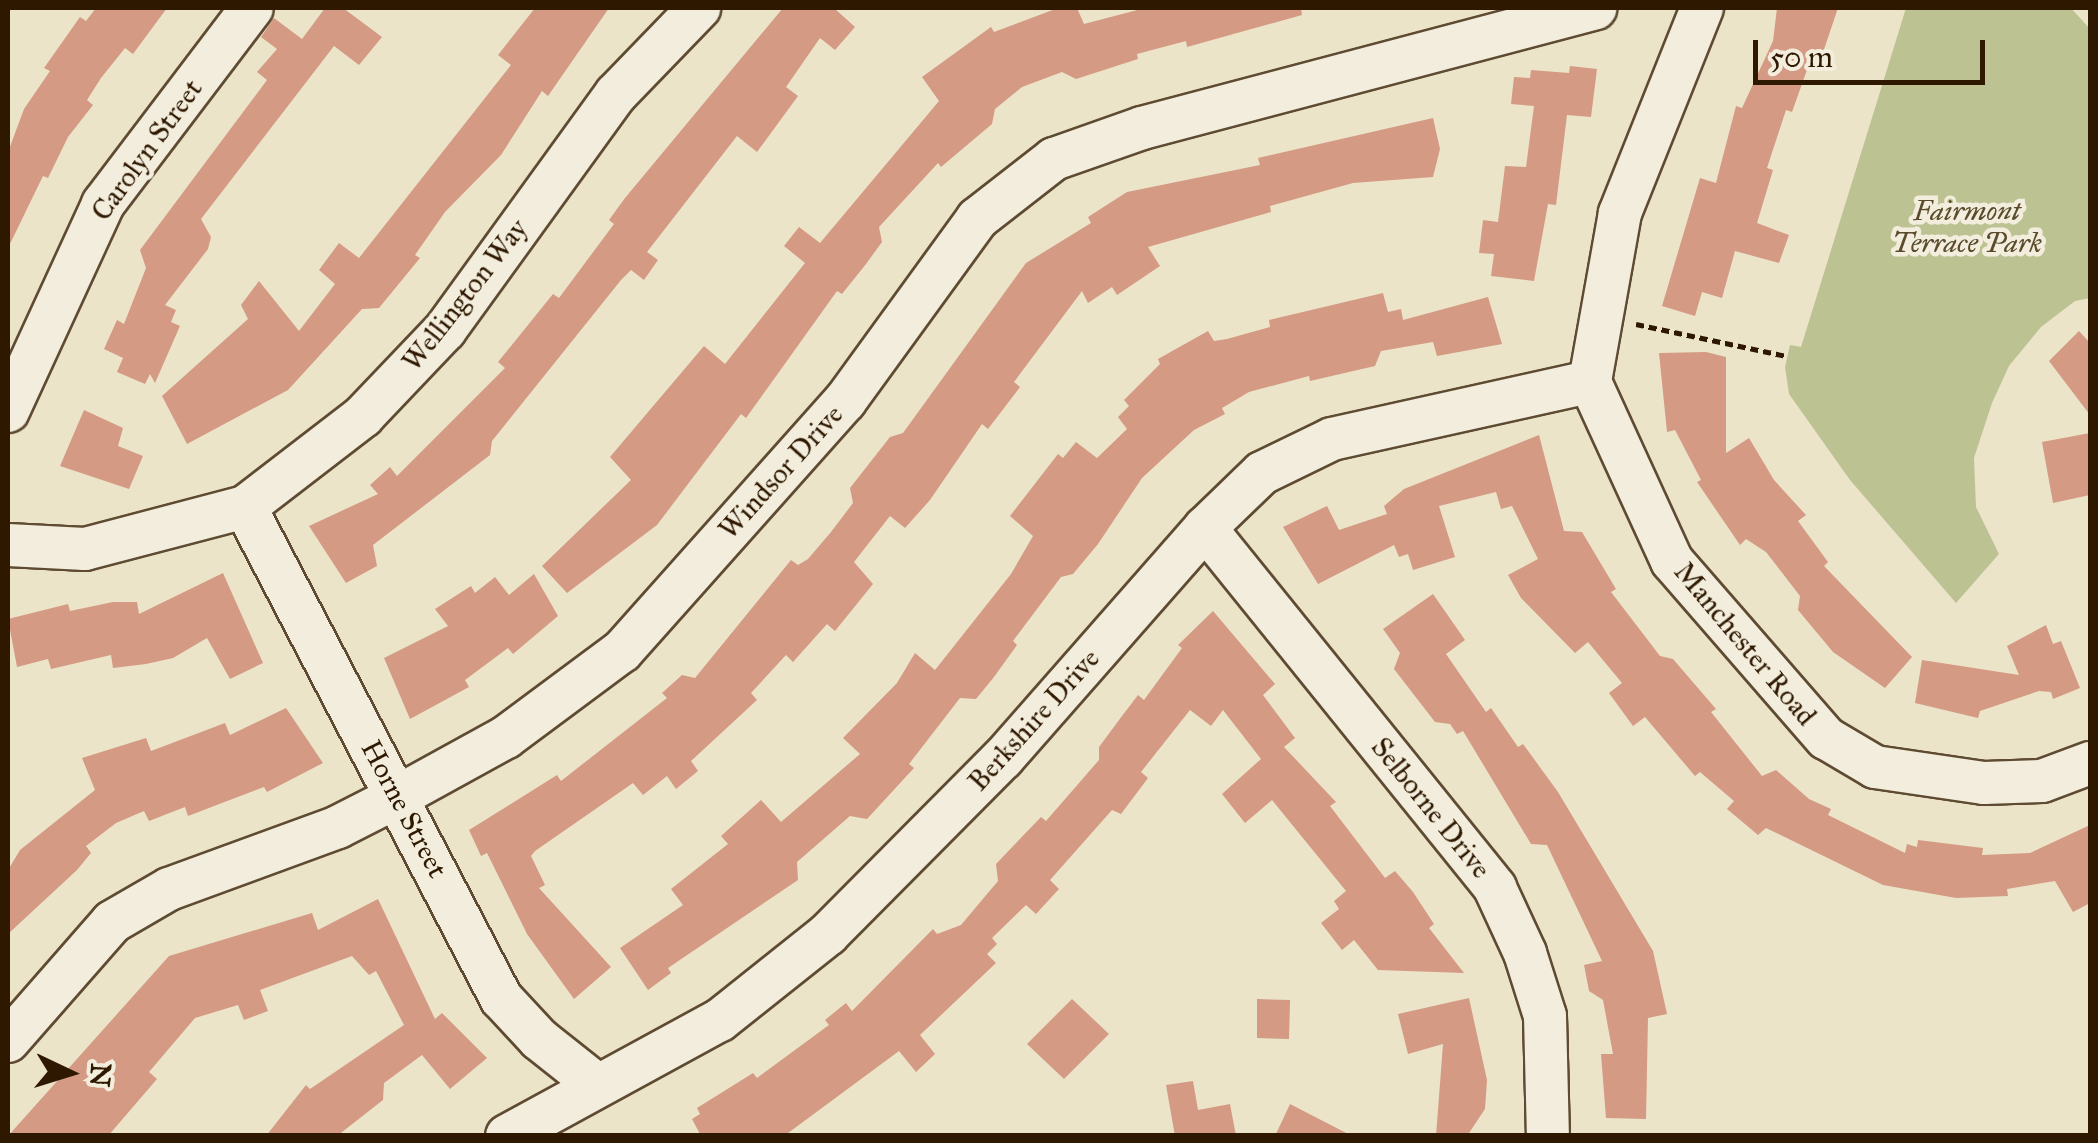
<!DOCTYPE html>
<style>
body{margin:0}
#map{position:relative;width:2098px;height:1143px;overflow:hidden;background:#ebe4c9;font-family:"IM FELL Great Primer",serif}
div>[style]{position:absolute}
.green>*{inset:0;background:#bdc293}
.building>*{inset:0;background:#d49a84}
.path>*{height:5px;margin-top:-2.5px;transform-origin:0;background:repeating-linear-gradient(90deg,#2f1800 0 8px,transparent 0 13px)}
.roads{filter:drop-shadow(2px 0 #5e4b32) drop-shadow(-2px 0 #5e4b32) drop-shadow(0 2px #5e4b32) drop-shadow(0 -2px #5e4b32)}
.minor>*{height:42px;margin:-21px;padding:0 21px;transform-origin:21px;border-radius:21px;background:#f2eddc}
span{translate:-50% -50%;white-space:nowrap;text-align:center;line-height:1.15;-webkit-text-stroke:9px #f2eddc;paint-order:stroke}
.street-label{font-size:28px;color:#2f1800}
.park-label{font-size:28px;color:#5a4b2c;font-style:italic}
.frame{position:absolute;inset:0;border:10px solid #2f1800;pointer-events:none}
.north{position:absolute;left:20px;top:1023px;width:100px;height:100px;-webkit-text-stroke:8px #f2eddc;paint-order:stroke;rotate:94deg;font-size:28px;font-weight:700;line-height:40px;text-align:center;color:#2f1800}
.north::after{content:'';display:block;margin:auto;width:35px;height:45px;background:#2f1800;clip-path:polygon(50% 0,100% 100%,50% 72%,0 100%)}
.scale{position:absolute;left:1753px;top:40px;width:232px;height:45px;box-sizing:border-box;border:5px solid #2f1800;border-top:0;padding-left:12px;font-size:30px;line-height:35px;white-space:nowrap;color:#2f1800;-webkit-text-stroke:8px #f2eddc;paint-order:stroke}
</style>
<div id="map">
<div class="green">
<i style="clip-path:polygon(1906px 8px,2071px 8px,2090px 29px,2090px 298px,2075px 301px,2041px 327px,2009px 366px,1992px 403px,1974px 458px,1976px 507px,1999px 554px,1956px 603px,1850px 480px,1789px 394px,1785px 367px,1790px 345px,1801px 347px)"></i>
</div>
<div class="building">
<i style="clip-path:polygon(96px 8px,167px 8px,133px 54px,125px 48px,101px 78px,87px 100px,93px 105px,68px 137px,48px 178px,43px 176px,8px 248px,8px 152px,24px 109px,50px 71px,44px 68px,80px 17px,86px 21px)"></i>
<i style="clip-path:polygon(325px 8px,343px 8px,382px 37px,359px 65px,334px 46px,201px 219px,211px 237px,208px 249px,165px 305px,176px 310px,171px 322px,180px 326px,155px 383px,150px 374px,145px 384px,117px 372px,123px 358px,104px 349px,117px 320px,124px 324px,146px 268px,140px 250px,267px 80px,257px 72px,277px 49px,261px 37px,274px 18px,302px 39px)"></i>
<i style="clip-path:polygon(535px 8px,609px 8px,548px 96px,542px 91px,501px 155px,445px 212px,415px 255px,420px 258px,379px 308px,362px 309px,288px 390px,187px 444px,162px 396px,248px 319px,241px 305px,259px 281px,299px 331px,335px 284px,319px 270px,339px 243px,359px 258px,511px 65px,498px 55px)"></i>
<i style="clip-path:polygon(783px 8px,834px 8px,855px 27px,835px 50px,820px 38px,786px 87px,798px 96px,757px 152px,737px 136px,647px 252px,658px 260px,644px 280px,631px 270px,621px 280px,492px 441px,490px 455px,373px 545px,377px 566px,346px 583px,309px 526px,378px 494px,370px 485px,390px 467px,397px 476px,505px 368px,498px 362px,553px 294px,559px 298px,614px 224px,609px 220px,625px 198px)"></i>
<i style="clip-path:polygon(1058px 8px,1077px 8px,1084px 24px,1145px 8px,1301px 8px,1302px 15px,1187px 47px,1186px 41px,1137px 54px,1138px 59px,1076px 79px,1062px 72px,1022px 87px,995px 109px,992px 124px,941px 167px,938px 163px,879px 227px,882px 242px,866px 264px,842px 294px,837px 291px,746px 418px,741px 414px,657px 525px,567px 593px,542px 566px,631px 480px,610px 457px,704px 346px,725px 364px,805px 263px,784px 246px,799px 227px,820px 243px,939px 101px,922px 77px,991px 27px,994px 32px)"></i>
<i style="clip-path:polygon(1777px 8px,1838px 8px,1817px 70px,1808px 67px,1792px 112px,1786px 110px,1767px 168px,1773px 170px,1757px 223px,1789px 235px,1779px 263px,1735px 251px,1722px 298px,1702px 292px,1695px 316px,1662px 306px,1700px 178px,1716px 183px,1736px 106px,1742px 108px,1773px 41px)"></i>
<i style="clip-path:polygon(1570px 66px,1597px 69px,1591px 117px,1567px 115px,1556px 205px,1548px 204px,1534px 281px,1491px 276px,1494px 254px,1479px 253px,1483px 220px,1498px 222px,1505px 166px,1526px 167px,1534px 106px,1511px 104px,1514px 77px,1530px 78px,1531px 70px,1569px 73px)"></i>
<i style="clip-path:polygon(1433px 118px,1440px 149px,1433px 177px,1353px 183px,1270px 206px,1271px 212px,1148px 247px,1160px 266px,1117px 295px,1112px 287px,1088px 303px,1082px 291px,1014px 382px,1020px 387px,988px 429px,982px 424px,930px 500px,905px 528px,890px 516px,854px 562px,873px 584px,835px 631px,827px 624px,793px 662px,786px 655px,751px 693px,757px 700px,691px 761px,698px 771px,676px 789px,667px 776px,643px 795px,633px 783px,535px 851px,531px 856px,545px 885px,539px 888px,611px 967px,574px 999px,527px 934px,487px 853px,481px 856px,469px 830px,557px 775px,561px 781px,667px 698px,662px 693px,682px 675px,695px 678px,791px 560px,798px 565px,808px 559px,831px 532px,853px 503px,850px 488px,890px 437px,903px 433px,1026px 263px,1091px 223px,1088px 217px,1127px 192px,1260px 165px,1258px 158px)"></i>
<i style="clip-path:polygon(1383px 293px,1388px 312px,1401px 309px,1403px 320px,1488px 297px,1502px 344px,1437px 356px,1433px 342px,1381px 351px,1375px 366px,1310px 381px,1309px 376px,1249px 392px,1222px 408px,1225px 414px,1194px 430px,1142px 478px,1098px 544px,1073px 574px,1061px 577px,1013px 641px,1017px 645px,994px 677px,976px 699px,960px 698px,909px 764px,914px 768px,867px 819px,850px 816px,797px 862px,798px 880px,668px 968px,671px 973px,648px 990px,620px 948px,683px 905px,671px 889px,728px 844px,721px 836px,761px 800px,781px 822px,860px 754px,843px 738px,897px 683px,915px 653px,935px 670px,1011px 574px,1033px 536px,1010px 516px,1058px 454px,1063px 458px,1076px 442px,1097px 458px,1127px 429px,1118px 417px,1129px 406px,1124px 400px,1160px 364px,1158px 359px,1208px 331px,1214px 341px,1227px 339px,1270px 327px,1269px 320px)"></i>
<i style="clip-path:polygon(2079px 331px,2090px 343px,2090px 415px,2049px 361px)"></i>
<i style="clip-path:polygon(1706px 352px,1726px 357px,1726px 453px,1749px 438px,1774px 480px,1806px 515px,1798px 521px,1828px 562px,1824px 566px,1912px 657px,1885px 688px,1833px 652px,1798px 610px,1800px 596px,1766px 552px,1746px 539px,1740px 545px,1697px 482px,1701px 480px,1675px 430px,1667px 432px,1659px 353px)"></i>
<i style="clip-path:polygon(84px 410px,123px 428px,118px 446px,143px 456px,129px 489px,60px 466px)"></i>
<i style="clip-path:polygon(2090px 433px,2090px 495px,2053px 503px,2042px 442px)"></i>
<i style="clip-path:polygon(1539px 435px,1564px 531px,1582px 532px,1616px 589px,1611px 592px,1660px 656px,1673px 659px,1716px 709px,1711px 712px,1762px 776px,1776px 770px,1809px 799px,1831px 809px,1828px 815px,1905px 853px,1907px 844px,1917px 847px,1918px 840px,1983px 848px,1982px 855px,2030px 853px,2090px 825px,2090px 903px,2073px 912px,2055px 881px,2007px 889px,2008px 896px,1956px 898px,1883px 885px,1766px 828px,1758px 835px,1727px 809px,1734px 801px,1700px 772px,1695px 776px,1645px 717px,1633px 726px,1609px 693px,1622px 683px,1588px 642px,1575px 653px,1521px 598px,1508px 575px,1538px 559px,1512px 506px,1501px 509px,1496px 492px,1439px 506px,1455px 557px,1413px 570px,1408px 554px,1399px 557px,1394px 545px,1318px 584px,1283px 527px,1327px 506px,1339px 530px,1387px 514px,1384px 506px,1404px 489px)"></i>
<i style="clip-path:polygon(223px 573px,263px 663px,230px 679px,207px 638px,173px 658px,146px 664px,113px 668px,111px 655px,51px 669px,48px 659px,17px 667px,8px 619px,68px 604px,70px 611px,113px 602px,137px 602px,139px 614px)"></i>
<i style="clip-path:polygon(534px 574px,558px 616px,513px 654px,508px 648px,465px 680px,469px 687px,410px 719px,384px 658px,448px 626px,435px 609px,471px 586px,475px 593px,495px 577px,509px 595px)"></i>
<i style="clip-path:polygon(1433px 594px,1465px 640px,1446px 654px,1486px 712px,1491px 708px,1518px 747px,1523px 744px,1558px 792px,1653px 951px,1667px 1014px,1648px 1018px,1646px 1119px,1606px 1118px,1601px 1054px,1613px 1054px,1603px 1000px,1589px 991px,1584px 965px,1602px 961px,1547px 845px,1531px 844px,1463px 731px,1457px 734px,1450px 724px,1435px 722px,1394px 669px,1400px 653px,1383px 629px)"></i>
<i style="clip-path:polygon(1213px 611px,1275px 684px,1263px 695px,1295px 738px,1284px 747px,1336px 802px,1330px 806px,1385px 878px,1395px 871px,1413px 892px,1434px 924px,1429px 928px,1464px 973px,1378px 970px,1354px 940px,1342px 950px,1321px 923px,1339px 909px,1334px 901px,1346px 891px,1272px 800px,1245px 823px,1222px 794px,1261px 759px,1223px 710px,1211px 726px,1190px 710px,1141px 772px,1148px 778px,1121px 814px,1112px 810px,1050px 880px,1059px 889px,1036px 914px,1026px 905px,992px 938px,997px 944px,987px 954px,996px 963px,920px 1035px,935px 1054px,916px 1072px,899px 1051px,784px 1136px,701px 1136px,692px 1119px,700px 1114px,697px 1108px,753px 1073px,757px 1078px,829px 1025px,825px 1020px,846px 1003px,852px 1011px,933px 929px,937px 934px,961px 925px,998px 881px,996px 864px,1041px 817px,1046px 821px,1099px 760px,1099px 747px,1122px 716px,1138px 695px,1144px 700px,1182px 648px,1178px 645px)"></i>
<i style="clip-path:polygon(2046px 625px,2053px 644px,2061px 641px,2080px 688px,2053px 699px,2051px 692px,2039px 691px,1980px 711px,1978px 718px,1915px 703px,1922px 660px,2019px 675px,2007px 646px)"></i>
<i style="clip-path:polygon(286px 708px,323px 763px,267px 792px,264px 787px,188px 816px,185px 807px,149px 821px,144px 811px,116px 823px,86px 846px,91px 853px,77px 870px,8px 934px,8px 870px,20px 850px,95px 790px,82px 758px,146px 738px,151px 751px,225px 723px,230px 735px)"></i>
<i style="clip-path:polygon(378px 899px,435px 1019px,442px 1013px,487px 1058px,450px 1089px,422px 1055px,384px 1083px,383px 1100px,337px 1136px,266px 1136px,306px 1085px,310px 1089px,404px 1025px,376px 971px,369px 975px,352px 956px,260px 990px,268px 1011px,244px 1020px,238px 1005px,195px 1018px,149px 1072px,157px 1079px,108px 1136px,8px 1136px,169px 956px,312px 913px,318px 930px)"></i>
<i style="clip-path:polygon(1469px 998px,1487px 1080px,1485px 1109px,1467px 1136px,1436px 1136px,1443px 1044px,1408px 1054px,1398px 1014px)"></i>
<i style="clip-path:polygon(1072px 999px,1109px 1034px,1064px 1079px,1027px 1044px)"></i>
<i style="clip-path:polygon(1257px 999px,1290px 1000px,1289px 1039px,1257px 1038px)"></i>
<i style="clip-path:polygon(1193px 1081px,1198px 1110px,1230px 1104px,1236px 1136px,1175px 1136px,1166px 1085px)"></i>
<i style="clip-path:polygon(1290px 1104px,1352px 1136px,1275px 1136px)"></i>
</div>
<div class="path">
<i style="left:1636px;top:324px;width:154px;rotate:12deg"></i>
</div>
<div class="roads">
<div class="minor">
<i style="left:1702px;top:8px;width:221px;rotate:111.8deg"></i>
<i style="left:1620px;top:213px;width:172px;rotate:100.1deg"></i>
<i style="left:1590px;top:382px;width:197px;rotate:65.4deg"></i>
<i style="left:1672px;top:561px;width:235px;rotate:49deg"></i>
<i style="left:1826px;top:738px;width:57px;rotate:30.6deg"></i>
<i style="left:1875px;top:767px;width:110px;rotate:8.4deg"></i>
<i style="left:1984px;top:783px;width:58px;rotate:-2deg"></i>
<i style="left:2042px;top:781px;width:51px;rotate:-20.6deg"></i>
<i style="left:8px;top:411px;width:228px;rotate:-65.3deg"></i>
<i style="left:103px;top:204px;width:246px;rotate:-52.8deg"></i>
<i style="left:245px;top:507px;width:554px;rotate:62.46deg"></i>
<i style="left:501px;top:998px;width:56px;rotate:47.2deg"></i>
<i style="left:539px;top:1039px;width:74px;rotate:38.4deg"></i>
<i style="left:1205px;top:528px;width:462px;rotate:51.1deg"></i>
<i style="left:1495px;top:888px;width:72px;rotate:65.2deg"></i>
<i style="left:1525px;top:953px;width:66px;rotate:72.4deg"></i>
<i style="left:1545px;top:1016px;width:120px;rotate:88.6deg"></i>
<i style="left:8px;top:545px;width:77px;rotate:3deg"></i>
<i style="left:85px;top:549px;width:165px;rotate:-14.7deg"></i>
<i style="left:245px;top:507px;width:149px;rotate:-37.6deg"></i>
<i style="left:363px;top:416px;width:119px;rotate:-46.4deg"></i>
<i style="left:445px;top:330px;width:291px;rotate:-54.1deg"></i>
<i style="left:616px;top:94px;width:120px;rotate:-46deg"></i>
<i style="left:8px;top:1041px;width:158px;rotate:-48.8deg"></i>
<i style="left:112px;top:922px;width:66px;rotate:-30.1deg"></i>
<i style="left:169px;top:889px;width:180px;rotate:-20.1deg"></i>
<i style="left:338px;top:827px;width:66px;rotate:-27deg"></i>
<i style="left:397px;top:797px;width:124px;rotate:-28.8deg"></i>
<i style="left:506px;top:737px;width:144px;rotate:-36.6deg"></i>
<i style="left:622px;top:651px;width:335px;rotate:-48.3deg"></i>
<i style="left:845px;top:401px;width:225px;rotate:-54deg"></i>
<i style="left:977px;top:219px;width:98px;rotate:-37.9deg"></i>
<i style="left:1054px;top:159px;width:93px;rotate:-19.4deg"></i>
<i style="left:1142px;top:128px;width:469px;rotate:-14.8deg"></i>
<i style="left:507px;top:1136px;width:243px;rotate:-28.6deg"></i>
<i style="left:720px;top:1020px;width:138px;rotate:-38.5deg"></i>
<i style="left:828px;top:934px;width:248px;rotate:-45.2deg"></i>
<i style="left:1003px;top:758px;width:306px;rotate:-48.7deg"></i>
<i style="left:1205px;top:528px;width:79px;rotate:-44deg"></i>
<i style="left:1262px;top:473px;width:78px;rotate:-25.9deg"></i>
<i style="left:1332px;top:439px;width:264px;rotate:-12.5deg"></i>
</div>
</div>
<div class="street-label">
<span style="left:147px;top:150px;rotate:-54deg">Carolyn Street</span>
<span style="left:465px;top:295px;rotate:-52deg">Wellington Way</span>
<span style="left:781px;top:472px;rotate:-48deg">Windsor Drive</span>
<span style="left:1745px;top:644px;rotate:50deg">Manchester Road</span>
<span style="left:1034px;top:720px;rotate:-48deg">Berkshire Drive</span>
<span style="left:1431px;top:808px;rotate:51deg">Selborne Drive</span>
<span style="left:404px;top:809px;rotate:62deg">Horne Street</span>
</div>
<div class="park-label">
<span style="left:1967px;top:227px">Fairmont<br>Terrace Park</span>
</div>
<div class="frame"></div>
<div class="north">N</div>
<div class="scale">50 m</div>
</div>
